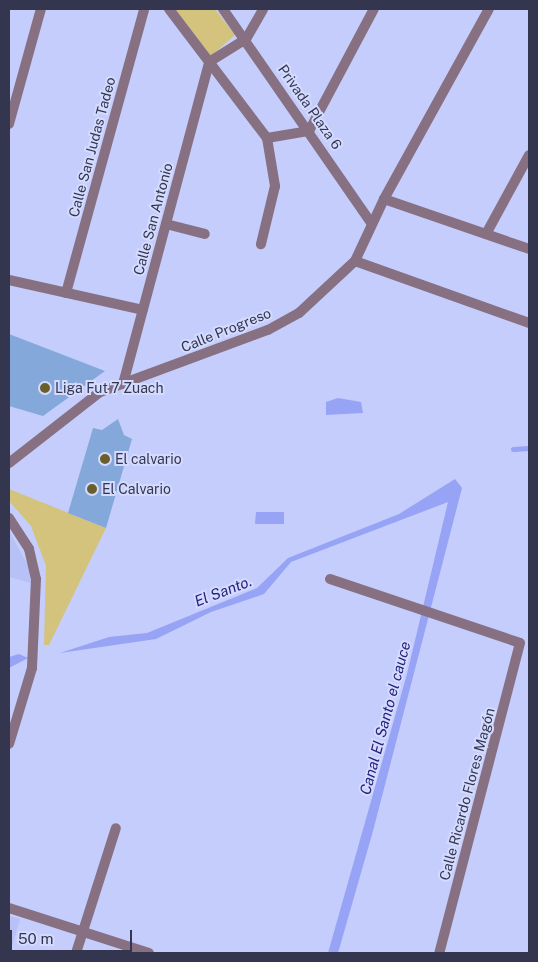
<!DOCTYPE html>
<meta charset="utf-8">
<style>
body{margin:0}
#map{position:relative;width:538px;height:962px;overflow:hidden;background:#c4cdfc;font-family:"Public Sans",sans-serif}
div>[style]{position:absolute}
.built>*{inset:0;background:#b8c1f6}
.green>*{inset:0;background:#d3c37d}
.water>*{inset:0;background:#97a3f5}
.stream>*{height:5px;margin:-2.5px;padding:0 2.5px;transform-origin:2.5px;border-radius:2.5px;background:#97a3f5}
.building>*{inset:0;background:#85a8db}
.minor>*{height:10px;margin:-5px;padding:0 5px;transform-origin:5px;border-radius:5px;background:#877081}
.dots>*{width:14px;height:14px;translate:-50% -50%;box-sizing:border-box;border:2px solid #d4dbff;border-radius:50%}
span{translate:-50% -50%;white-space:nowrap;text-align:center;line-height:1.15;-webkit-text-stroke:4px #d4dbff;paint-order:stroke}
.street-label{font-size:14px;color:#33364e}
.poi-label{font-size:14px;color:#33364e}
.left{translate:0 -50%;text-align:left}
.water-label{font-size:15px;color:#27217e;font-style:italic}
.frame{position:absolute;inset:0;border:10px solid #33364e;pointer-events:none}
.scale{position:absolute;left:10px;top:930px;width:122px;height:22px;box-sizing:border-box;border:2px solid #33364e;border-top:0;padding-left:6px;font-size:15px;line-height:18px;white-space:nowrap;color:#33364e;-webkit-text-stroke:4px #d4dbff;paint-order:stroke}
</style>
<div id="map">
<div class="built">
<i style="clip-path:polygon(9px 531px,29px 567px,31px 583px,9px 577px)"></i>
<i style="clip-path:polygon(9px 916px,20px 919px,10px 953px,9px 953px)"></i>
</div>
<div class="green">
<i style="clip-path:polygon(175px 9px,215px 9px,235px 35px,211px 56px)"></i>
<i style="clip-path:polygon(9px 489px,106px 528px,49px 645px,44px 645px,46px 566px,31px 526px,9px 501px)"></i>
</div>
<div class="water">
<i style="clip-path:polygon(338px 398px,361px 402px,363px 413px,326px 415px,326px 402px)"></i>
<i style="clip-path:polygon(455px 479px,462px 488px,373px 831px,338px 953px,328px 953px,407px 674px,448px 502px,291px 562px,264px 594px,211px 612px,156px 639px,60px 653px,109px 637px,147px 633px,257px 588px,288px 558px,399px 514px)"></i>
<i style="clip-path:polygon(256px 512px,284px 512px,284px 524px,255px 524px)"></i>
<i style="clip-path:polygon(19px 654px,28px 658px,9px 668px,9px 657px)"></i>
</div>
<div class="stream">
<i style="left:513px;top:449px;width:16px;rotate:-4deg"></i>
</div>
<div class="building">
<i style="clip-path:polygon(9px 334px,105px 371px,43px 416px,9px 406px)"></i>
<i style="clip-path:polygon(118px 419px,124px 435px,132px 439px,106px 528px,68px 513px,93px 428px,102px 430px)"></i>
</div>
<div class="minor">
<i style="left:169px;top:9px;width:162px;rotate:52.8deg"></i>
<i style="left:267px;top:138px;width:49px;rotate:80.5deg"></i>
<i style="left:275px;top:186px;width:60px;rotate:103.6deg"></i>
<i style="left:223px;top:9px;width:260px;rotate:55.3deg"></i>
<i style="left:9px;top:124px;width:119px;rotate:-74.5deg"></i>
<i style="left:267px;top:138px;width:43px;rotate:-9.5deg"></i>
<i style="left:309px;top:131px;width:138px;rotate:-62deg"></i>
<i style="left:384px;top:199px;width:153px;rotate:19deg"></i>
<i style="left:166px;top:224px;width:40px;rotate:14.4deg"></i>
<i style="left:486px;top:234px;width:90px;rotate:-61.4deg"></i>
<i style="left:355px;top:261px;width:185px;rotate:19.6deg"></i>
<i style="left:9px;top:280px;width:137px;rotate:12.6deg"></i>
<i style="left:66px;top:293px;width:295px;rotate:-74.6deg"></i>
<i style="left:123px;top:384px;width:333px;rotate:-75deg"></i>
<i style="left:209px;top:62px;width:44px;rotate:-31.9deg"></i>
<i style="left:246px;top:39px;width:34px;rotate:-60deg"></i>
<i style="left:9px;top:463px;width:115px;rotate:-38deg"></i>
<i style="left:100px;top:392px;width:179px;rotate:-20.3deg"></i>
<i style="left:268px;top:330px;width:35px;rotate:-29deg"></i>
<i style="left:299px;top:313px;width:76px;rotate:-42.9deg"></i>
<i style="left:355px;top:261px;width:68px;rotate:-64.9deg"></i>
<i style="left:384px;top:199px;width:217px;rotate:-61.1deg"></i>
<i style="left:9px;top:518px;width:37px;rotate:57deg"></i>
<i style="left:29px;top:549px;width:31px;rotate:77deg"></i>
<i style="left:36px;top:579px;width:89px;rotate:92.6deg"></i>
<i style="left:32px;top:668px;width:79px;rotate:106.8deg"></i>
<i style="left:330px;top:579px;width:200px;rotate:18.6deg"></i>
<i style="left:520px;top:643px;width:320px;rotate:104.6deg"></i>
<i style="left:9px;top:908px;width:147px;rotate:17.8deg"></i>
<i style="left:76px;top:953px;width:131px;rotate:-72.3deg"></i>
</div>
<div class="dots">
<i style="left:45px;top:388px;background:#6a5f2c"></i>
<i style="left:105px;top:459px;background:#6a5f2c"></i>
<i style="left:92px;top:489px;background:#6a5f2c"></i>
</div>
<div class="street-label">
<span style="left:310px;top:107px;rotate:55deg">Privada Plaza 6</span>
<span style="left:92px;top:147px;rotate:-75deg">Calle San Judas Tadeo</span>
<span style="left:153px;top:219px;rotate:-75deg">Calle San Antonio</span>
<span style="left:226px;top:330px;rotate:-22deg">Calle Progreso</span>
<span style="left:467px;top:794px;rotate:-75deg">Calle Ricardo Flores Magón</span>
</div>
<div class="poi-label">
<span class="left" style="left:55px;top:388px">Liga Fut 7 Zuach</span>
<span class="left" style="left:115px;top:459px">El calvario</span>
<span class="left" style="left:102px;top:489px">El Calvario</span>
</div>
<div class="water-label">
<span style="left:223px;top:591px;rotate:-21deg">El Santo.</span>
<span style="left:385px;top:718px;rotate:-75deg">Canal El Santo el cauce</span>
</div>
<div class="frame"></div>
<div class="scale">50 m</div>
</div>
